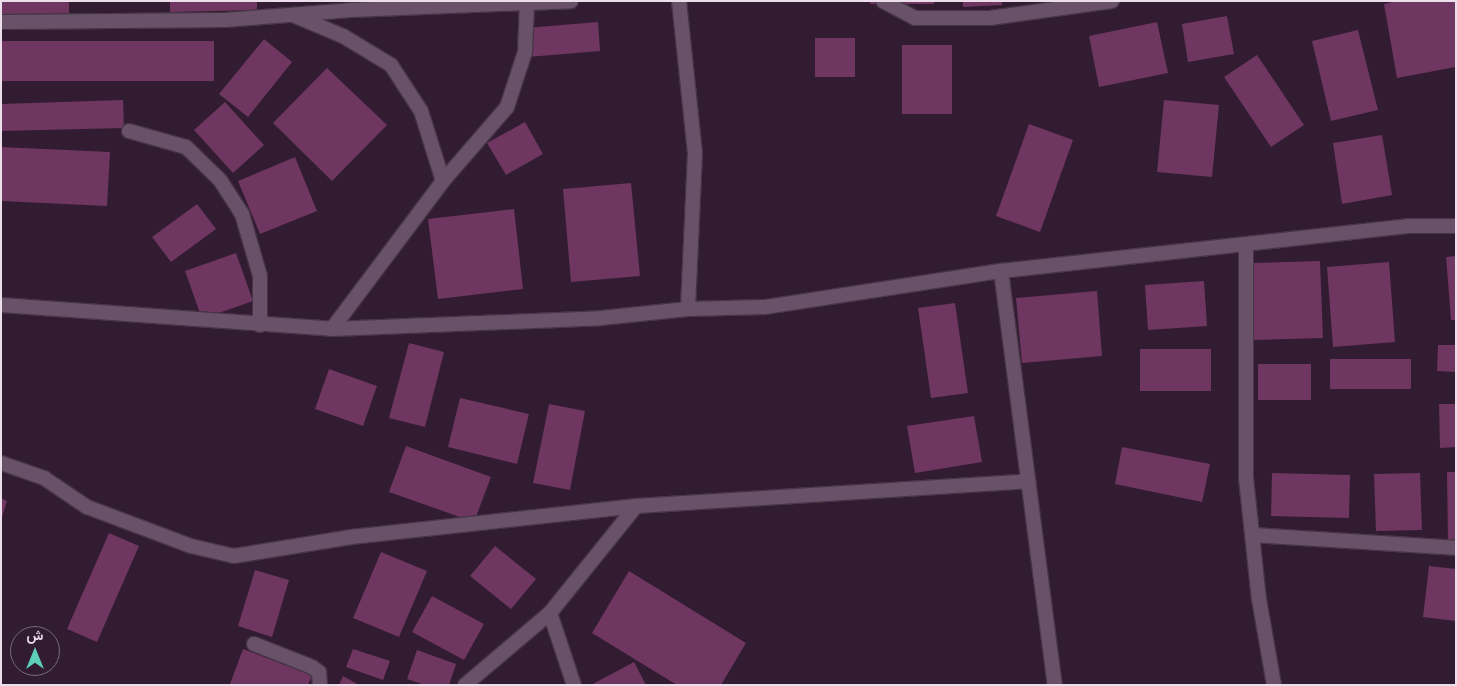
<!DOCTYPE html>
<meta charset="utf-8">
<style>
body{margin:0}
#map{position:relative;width:1457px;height:686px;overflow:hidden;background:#311c31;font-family:Georgia,Vazirmatn,serif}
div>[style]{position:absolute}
.building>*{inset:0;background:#6e3661}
.roads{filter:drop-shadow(1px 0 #473646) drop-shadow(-1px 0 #473646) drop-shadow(0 1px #473646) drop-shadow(0 -1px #473646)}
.minor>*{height:14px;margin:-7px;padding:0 7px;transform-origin:7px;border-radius:7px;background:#695269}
span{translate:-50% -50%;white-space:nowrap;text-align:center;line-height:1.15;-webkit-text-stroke:4px #311c31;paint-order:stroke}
.frame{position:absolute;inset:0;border:2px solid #ecdeeb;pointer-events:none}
.north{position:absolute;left:10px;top:626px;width:50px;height:50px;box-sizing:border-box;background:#311c31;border:1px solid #7c6a7b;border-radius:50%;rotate:0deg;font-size:14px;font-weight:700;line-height:20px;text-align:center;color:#ecdeeb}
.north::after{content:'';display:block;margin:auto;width:18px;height:22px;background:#5dceb9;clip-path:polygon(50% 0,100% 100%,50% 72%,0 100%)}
</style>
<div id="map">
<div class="building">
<i style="clip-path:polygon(1px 1px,69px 1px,69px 17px,1px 15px)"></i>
<i style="clip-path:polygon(170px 1px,257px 1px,257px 10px,170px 12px)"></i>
<i style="clip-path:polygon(870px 1px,934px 1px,934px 4px,870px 4px)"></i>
<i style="clip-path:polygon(963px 1px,1002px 1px,1002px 5px,963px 7px)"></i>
<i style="clip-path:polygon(1397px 1px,1456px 1px,1456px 67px,1397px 78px,1384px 4px)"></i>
<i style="clip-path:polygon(1227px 16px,1234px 54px,1188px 62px,1182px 24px)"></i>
<i style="clip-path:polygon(598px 22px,600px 51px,528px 57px,526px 28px)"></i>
<i style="clip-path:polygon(1157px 22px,1168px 73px,1099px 87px,1089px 36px)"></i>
<i style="clip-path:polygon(1358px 30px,1378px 110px,1331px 121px,1312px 41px)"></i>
<i style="clip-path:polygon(815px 38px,855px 38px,855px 77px,815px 77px)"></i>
<i style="clip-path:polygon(264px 39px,292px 62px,248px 117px,219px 94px)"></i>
<i style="clip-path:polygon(1px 41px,214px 41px,214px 81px,1px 81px)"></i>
<i style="clip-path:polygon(902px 45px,952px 45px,952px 114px,902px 114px)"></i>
<i style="clip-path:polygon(1257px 55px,1304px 125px,1271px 147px,1224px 77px)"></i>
<i style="clip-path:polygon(327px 68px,387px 125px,332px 181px,273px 123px)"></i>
<i style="clip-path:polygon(123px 100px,124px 128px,1px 131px,1px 104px)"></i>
<i style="clip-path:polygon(1164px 100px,1219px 105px,1212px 177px,1157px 172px)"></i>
<i style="clip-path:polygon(225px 102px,264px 145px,233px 173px,194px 130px)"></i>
<i style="clip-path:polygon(525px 122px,543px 154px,506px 175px,487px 143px)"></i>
<i style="clip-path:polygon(1029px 124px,1073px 140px,1040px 232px,996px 216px)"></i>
<i style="clip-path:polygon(1382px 135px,1392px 195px,1342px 204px,1333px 143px)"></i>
<i style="clip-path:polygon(1px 147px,110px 152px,107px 206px,1px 201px)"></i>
<i style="clip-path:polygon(295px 157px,317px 211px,260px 234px,238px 181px)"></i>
<i style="clip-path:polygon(631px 183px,640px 276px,571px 282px,563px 189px)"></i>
<i style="clip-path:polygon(197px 204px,216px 229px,171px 262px,152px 237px)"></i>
<i style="clip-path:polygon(514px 209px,523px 289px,438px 299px,428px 219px)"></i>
<i style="clip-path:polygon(236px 253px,253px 301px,202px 319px,185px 271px)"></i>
<i style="clip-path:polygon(1456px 256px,1456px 320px,1451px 320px,1446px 257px)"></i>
<i style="clip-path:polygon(1320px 261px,1323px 338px,1254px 340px,1252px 263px)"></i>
<i style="clip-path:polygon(1389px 262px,1395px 342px,1333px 347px,1327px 267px)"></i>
<i style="clip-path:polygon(1204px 281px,1207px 326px,1148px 330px,1145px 285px)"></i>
<i style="clip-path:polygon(1097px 291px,1102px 356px,1022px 363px,1016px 298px)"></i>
<i style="clip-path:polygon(955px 303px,968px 393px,931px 398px,918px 308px)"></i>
<i style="clip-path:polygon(409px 343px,444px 352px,425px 427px,389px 418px)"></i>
<i style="clip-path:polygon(1438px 345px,1456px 345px,1456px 372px,1437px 371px)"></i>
<i style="clip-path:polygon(1140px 349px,1211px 349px,1211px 391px,1140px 391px)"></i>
<i style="clip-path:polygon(1330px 359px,1411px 359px,1411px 389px,1330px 389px)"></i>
<i style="clip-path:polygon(1258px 364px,1311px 364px,1311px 400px,1258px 400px)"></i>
<i style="clip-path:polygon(329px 369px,377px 386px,363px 426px,315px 409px)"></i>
<i style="clip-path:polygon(460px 398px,529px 414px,517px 464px,448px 447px)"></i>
<i style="clip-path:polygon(549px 404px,585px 411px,570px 490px,533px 483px)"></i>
<i style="clip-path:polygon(1439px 404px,1456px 404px,1456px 447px,1440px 448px)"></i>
<i style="clip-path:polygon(974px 416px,982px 462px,915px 473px,907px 426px)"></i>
<i style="clip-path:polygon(406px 446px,491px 477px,474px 522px,389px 492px)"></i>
<i style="clip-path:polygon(1122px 447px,1210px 464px,1202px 502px,1115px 484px)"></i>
<i style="clip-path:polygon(1447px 472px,1456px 472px,1456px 545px,1448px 545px)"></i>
<i style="clip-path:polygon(1272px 473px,1350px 475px,1349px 518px,1271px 516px)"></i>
<i style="clip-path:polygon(1420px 473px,1422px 530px,1376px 531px,1374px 474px)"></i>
<i style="clip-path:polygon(1px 498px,7px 501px,2px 517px,1px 517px)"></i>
<i style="clip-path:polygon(109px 533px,139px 546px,97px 642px,67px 629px)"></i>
<i style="clip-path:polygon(495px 546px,536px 579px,511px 609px,470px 576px)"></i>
<i style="clip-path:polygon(381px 552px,427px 571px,399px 637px,353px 618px)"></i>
<i style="clip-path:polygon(1429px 566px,1456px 569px,1456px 621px,1423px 617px)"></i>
<i style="clip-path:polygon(255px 570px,289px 580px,272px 637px,238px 626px)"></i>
<i style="clip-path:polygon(629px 571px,746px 643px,721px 685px,677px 685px,592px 633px)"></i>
<i style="clip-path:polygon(432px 596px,484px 624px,464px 660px,412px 632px)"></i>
<i style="clip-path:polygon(243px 649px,312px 675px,308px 685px,230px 684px)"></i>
<i style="clip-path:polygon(353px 649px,390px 661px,383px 680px,346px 667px)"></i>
<i style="clip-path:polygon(417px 650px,456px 664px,449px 685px,425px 685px,407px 679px)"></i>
<i style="clip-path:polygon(634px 662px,646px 685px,591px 685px)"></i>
<i style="clip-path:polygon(343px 676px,359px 685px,339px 685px)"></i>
</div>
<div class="roads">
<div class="minor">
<i style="left:679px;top:1px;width:153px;rotate:84deg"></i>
<i style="left:695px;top:153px;width:156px;rotate:92.6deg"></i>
<i style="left:883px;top:1px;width:36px;rotate:28deg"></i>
<i style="left:915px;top:18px;width:75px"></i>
<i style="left:990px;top:18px;width:123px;rotate:-7.9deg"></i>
<i style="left:293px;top:15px;width:54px;rotate:22.8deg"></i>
<i style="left:343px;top:36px;width:56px;rotate:31.1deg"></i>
<i style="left:391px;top:65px;width:55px;rotate:56.9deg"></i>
<i style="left:421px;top:111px;width:73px;rotate:72.6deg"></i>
<i style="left:443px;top:181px;width:185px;rotate:126.9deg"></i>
<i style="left:1px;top:22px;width:224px;rotate:-0.5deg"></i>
<i style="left:225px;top:20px;width:126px;rotate:-4.5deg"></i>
<i style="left:351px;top:10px;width:220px;rotate:-2.3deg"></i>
<i style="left:129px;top:131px;width:59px;rotate:15.7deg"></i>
<i style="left:186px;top:147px;width:47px;rotate:44.1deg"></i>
<i style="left:220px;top:180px;width:40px;rotate:57.1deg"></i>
<i style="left:242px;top:214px;width:65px;rotate:73.8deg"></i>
<i style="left:260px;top:276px;width:49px;rotate:90deg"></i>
<i style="left:443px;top:181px;width:98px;rotate:-49.1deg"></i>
<i style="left:507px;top:107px;width:58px;rotate:-71.9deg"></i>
<i style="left:525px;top:52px;width:49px;rotate:-87.7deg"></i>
<i style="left:1246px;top:246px;width:232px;rotate:90deg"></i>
<i style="left:1246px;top:478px;width:122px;rotate:83.9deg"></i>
<i style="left:1259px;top:599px;width:87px;rotate:80.1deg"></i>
<i style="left:1001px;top:271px;width:418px;rotate:82.6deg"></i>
<i style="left:1px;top:305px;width:332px;rotate:4.1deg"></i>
<i style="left:332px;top:329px;width:269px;rotate:-2.3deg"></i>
<i style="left:601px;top:318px;width:87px;rotate:-5.9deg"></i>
<i style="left:688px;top:309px;width:77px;rotate:-1.5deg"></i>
<i style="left:765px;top:307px;width:239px;rotate:-8.7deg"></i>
<i style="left:1001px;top:271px;width:409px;rotate:-6.3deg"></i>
<i style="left:1408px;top:226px;width:48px"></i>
<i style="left:1px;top:463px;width:46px;rotate:19.2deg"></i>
<i style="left:44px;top:478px;width:52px;rotate:34deg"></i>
<i style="left:87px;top:507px;width:111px;rotate:20.6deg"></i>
<i style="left:191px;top:546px;width:44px;rotate:13.1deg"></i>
<i style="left:234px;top:556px;width:119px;rotate:-9.2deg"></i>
<i style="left:351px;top:537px;width:287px;rotate:-6.2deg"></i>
<i style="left:636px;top:506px;width:393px;rotate:-3.6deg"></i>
<i style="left:1252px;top:535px;width:204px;rotate:3.6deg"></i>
<i style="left:550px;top:613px;width:76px;rotate:71.6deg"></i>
<i style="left:254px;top:644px;width:62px;rotate:21.6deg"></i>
<i style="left:312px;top:667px;width:9px;rotate:36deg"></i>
<i style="left:319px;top:672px;width:13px;rotate:86deg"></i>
<i style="left:465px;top:685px;width:111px;rotate:-40.3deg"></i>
<i style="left:550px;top:613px;width:137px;rotate:-51.2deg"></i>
</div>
</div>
<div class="frame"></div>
<div class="north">ش</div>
</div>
